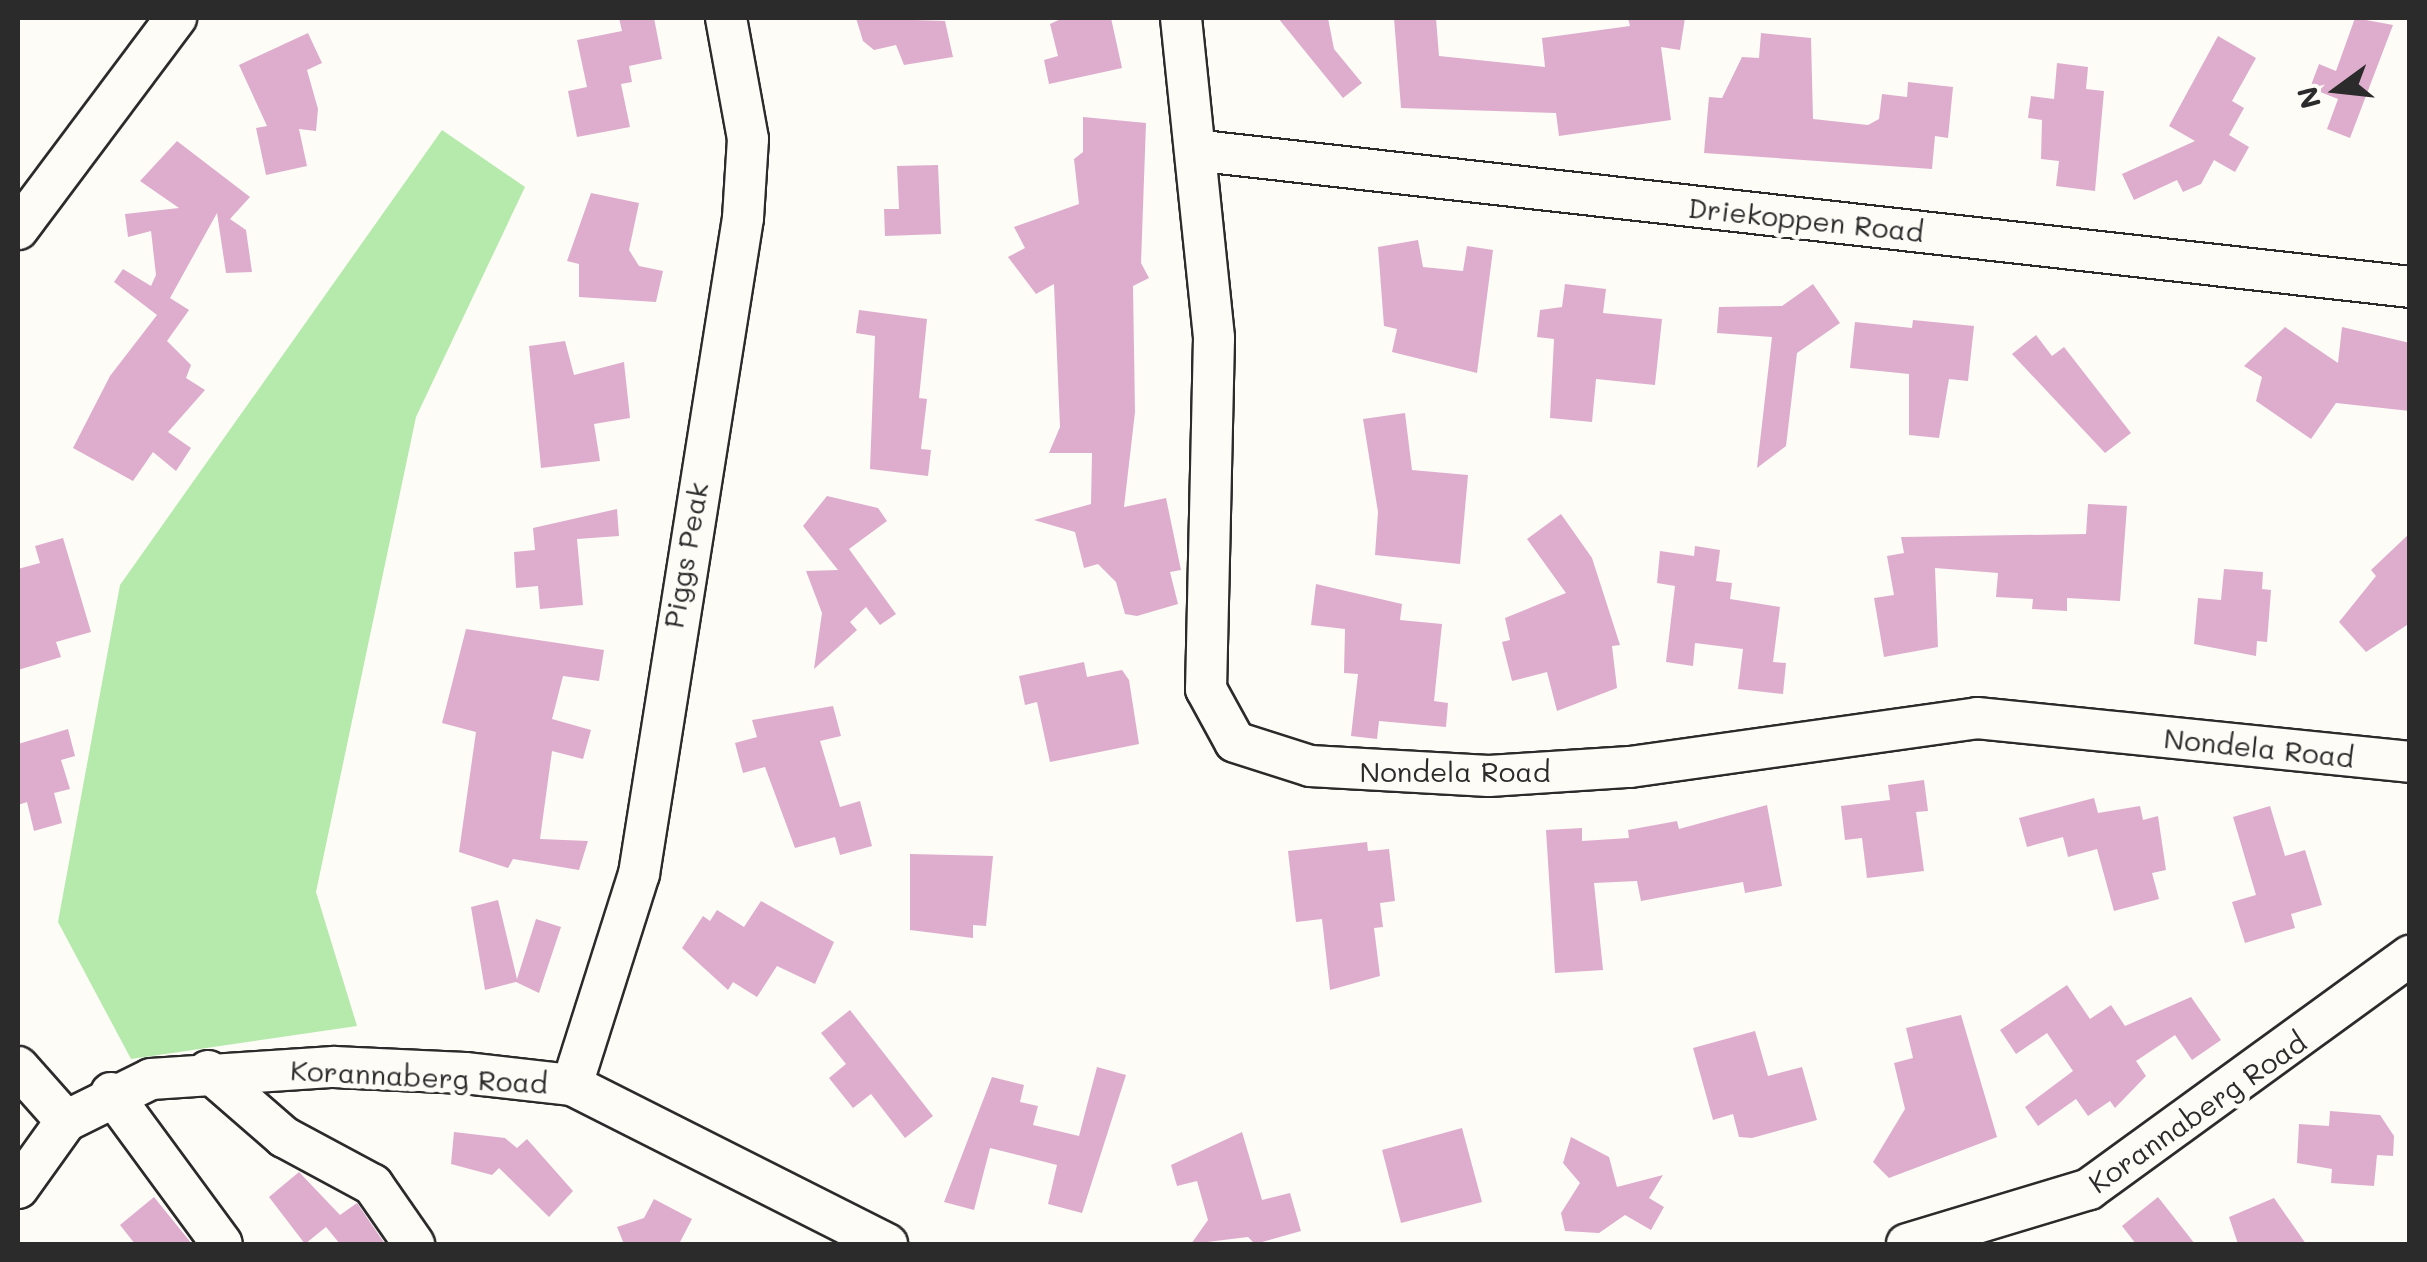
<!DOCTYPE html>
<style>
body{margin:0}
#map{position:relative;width:2427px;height:1262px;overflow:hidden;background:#fdfcf7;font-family:Mali,sans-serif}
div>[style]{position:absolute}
.green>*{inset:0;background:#b6eaac}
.building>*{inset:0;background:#deadcd}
.roads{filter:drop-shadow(2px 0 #2b2b2b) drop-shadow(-2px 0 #2b2b2b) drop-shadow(0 2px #2b2b2b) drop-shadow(0 -2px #2b2b2b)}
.minor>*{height:40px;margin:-20px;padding:0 20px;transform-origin:20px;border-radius:20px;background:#fdfcf7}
span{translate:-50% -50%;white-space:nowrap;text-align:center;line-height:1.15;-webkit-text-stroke:10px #fdfcf7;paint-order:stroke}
.street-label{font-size:28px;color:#2b2b2b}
.frame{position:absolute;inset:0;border:20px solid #2b2b2b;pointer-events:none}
.north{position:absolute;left:2287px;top:40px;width:100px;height:100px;-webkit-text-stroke:8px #fdfcf7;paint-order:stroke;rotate:255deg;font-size:28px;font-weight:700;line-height:40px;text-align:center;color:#2b2b2b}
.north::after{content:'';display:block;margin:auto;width:35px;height:45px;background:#2b2b2b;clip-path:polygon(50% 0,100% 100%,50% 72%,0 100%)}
</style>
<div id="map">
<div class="green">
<i style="clip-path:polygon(442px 130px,525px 187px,416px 417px,316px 892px,357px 1026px,131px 1059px,58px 922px,120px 585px)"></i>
</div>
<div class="building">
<i style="clip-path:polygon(619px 18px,654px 18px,662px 59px,629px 66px,632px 82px,621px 84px,630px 127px,577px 137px,568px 91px,587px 87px,577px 40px,622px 31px)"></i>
<i style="clip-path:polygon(856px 18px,945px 21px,953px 57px,904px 65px,896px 45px,874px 50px,863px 41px)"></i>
<i style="clip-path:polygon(1063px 18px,1111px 18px,1122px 68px,1049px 84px,1044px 60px,1058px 56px,1050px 24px)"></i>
<i style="clip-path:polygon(1278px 18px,1328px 18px,1334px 49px,1362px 83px,1343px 98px)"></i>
<i style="clip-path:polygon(1394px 18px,1436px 18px,1439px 56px,1545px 67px,1542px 38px,1630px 26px,1628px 18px,1685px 18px,1680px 50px,1661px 47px,1671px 120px,1559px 136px,1556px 113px,1401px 108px)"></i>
<i style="clip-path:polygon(2355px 18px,2393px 25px,2350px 138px,2327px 129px,2338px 99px,2310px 88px,2319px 64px,2336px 71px)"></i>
<i style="clip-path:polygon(308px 33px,322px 63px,307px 70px,318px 109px,316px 131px,299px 129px,307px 166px,266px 175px,256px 128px,267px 126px,239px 65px)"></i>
<i style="clip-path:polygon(1761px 33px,1811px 38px,1813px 119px,1868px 125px,1879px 119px,1882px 94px,1907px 97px,1908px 82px,1953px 87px,1948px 138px,1935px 136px,1932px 169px,1704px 153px,1709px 97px,1722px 98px,1742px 57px,1759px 58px)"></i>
<i style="clip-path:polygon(2218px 36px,2256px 58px,2232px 101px,2244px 108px,2229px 135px,2249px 147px,2235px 172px,2214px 160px,2201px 184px,2183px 192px,2177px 180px,2134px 200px,2122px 174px,2195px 141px,2169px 126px)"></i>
<i style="clip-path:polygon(2057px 63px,2088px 67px,2086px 89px,2104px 91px,2095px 191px,2056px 186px,2059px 161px,2041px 159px,2042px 120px,2028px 118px,2031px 96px,2054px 99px)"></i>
<i style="clip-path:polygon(1083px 117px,1146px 123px,1141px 263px,1149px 278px,1133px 286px,1135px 412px,1124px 507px,1166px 498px,1181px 570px,1170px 572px,1178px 604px,1137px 616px,1125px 614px,1116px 582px,1098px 564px,1084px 568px,1075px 532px,1034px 520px,1091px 504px,1092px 453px,1049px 453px,1060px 427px,1054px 284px,1036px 294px,1008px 257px,1025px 248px,1014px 227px,1079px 204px,1074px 159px,1083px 152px)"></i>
<i style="clip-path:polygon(177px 141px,250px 197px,230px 219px,246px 230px,252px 272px,226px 273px,217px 213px,170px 298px,189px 310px,167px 341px,191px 365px,186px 378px,205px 390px,168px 432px,191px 448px,176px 471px,153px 452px,133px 481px,73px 448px,110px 376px,157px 315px,114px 282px,123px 269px,151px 286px,156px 275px,151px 231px,128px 237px,125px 214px,179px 208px,140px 181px)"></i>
<i style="clip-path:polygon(938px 165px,941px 234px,885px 236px,884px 209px,899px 209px,897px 166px)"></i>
<i style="clip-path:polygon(591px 193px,639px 203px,629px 250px,639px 266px,663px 271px,656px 302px,579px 297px,579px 264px,567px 261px)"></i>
<i style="clip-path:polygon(1418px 240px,1423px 267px,1463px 271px,1467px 246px,1493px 250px,1477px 373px,1392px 352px,1397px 329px,1384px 326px,1378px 247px)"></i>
<i style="clip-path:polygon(1565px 284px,1606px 289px,1603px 313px,1662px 319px,1655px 385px,1596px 379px,1592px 422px,1550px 418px,1554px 339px,1537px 337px,1540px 310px,1562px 307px)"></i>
<i style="clip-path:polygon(1813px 284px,1840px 323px,1797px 353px,1786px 446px,1757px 468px,1772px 337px,1717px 333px,1719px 307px,1782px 306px)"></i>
<i style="clip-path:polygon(859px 310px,927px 319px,919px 398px,927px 399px,921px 449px,931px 450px,928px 476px,870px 469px,875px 336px,856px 333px)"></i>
<i style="clip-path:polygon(1913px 320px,1974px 326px,1968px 381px,1949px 379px,1939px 438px,1909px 435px,1909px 374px,1850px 368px,1855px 322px,1912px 328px)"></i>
<i style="clip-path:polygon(2285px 327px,2338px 363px,2342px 327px,2410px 343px,2410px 411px,2336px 403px,2311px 439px,2256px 401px,2262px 377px,2244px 366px)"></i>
<i style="clip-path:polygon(2036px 335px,2052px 356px,2064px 347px,2131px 433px,2105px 453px,2012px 354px)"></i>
<i style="clip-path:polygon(565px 341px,574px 375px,624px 362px,630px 418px,594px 424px,600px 461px,541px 468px,529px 346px)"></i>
<i style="clip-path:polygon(1405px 413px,1412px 470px,1468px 475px,1460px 564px,1375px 555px,1378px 512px,1363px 419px)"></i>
<i style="clip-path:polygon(827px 496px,878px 508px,887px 521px,849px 549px,896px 614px,880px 625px,866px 607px,850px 622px,857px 630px,814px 669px,822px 613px,806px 571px,838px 570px,803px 526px)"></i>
<i style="clip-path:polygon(2088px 504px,2127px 506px,2120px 601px,2067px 598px,2067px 611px,2032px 609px,2033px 599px,1996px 597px,1998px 573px,1935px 568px,1938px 647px,1884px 657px,1874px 598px,1894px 595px,1887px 556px,1904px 553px,1901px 537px,2086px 534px)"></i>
<i style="clip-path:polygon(617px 509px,619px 536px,577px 539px,583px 605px,540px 609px,538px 586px,516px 588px,514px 552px,535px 550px,533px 528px)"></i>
<i style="clip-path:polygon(1561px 514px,1592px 558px,1620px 645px,1612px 646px,1617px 688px,1557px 711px,1547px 672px,1512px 681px,1502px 642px,1510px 640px,1505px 618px,1566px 593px,1527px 539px)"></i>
<i style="clip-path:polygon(2410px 533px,2410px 623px,2366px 652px,2339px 622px,2376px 576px,2371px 570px)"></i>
<i style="clip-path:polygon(63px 538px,91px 632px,56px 642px,61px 657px,18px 670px,18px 569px,40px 563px,35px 546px)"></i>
<i style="clip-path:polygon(1695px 546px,1720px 550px,1716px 581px,1732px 583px,1730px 599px,1780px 607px,1773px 662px,1786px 663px,1783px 694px,1738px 689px,1743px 649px,1695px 643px,1693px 666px,1666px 662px,1675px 586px,1657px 583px,1660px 551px,1694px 556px)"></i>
<i style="clip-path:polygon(2224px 569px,2263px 572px,2262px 589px,2271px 590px,2267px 642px,2257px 641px,2256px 656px,2194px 644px,2198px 598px,2221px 600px)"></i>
<i style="clip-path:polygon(1316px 584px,1402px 604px,1400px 620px,1442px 624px,1434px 701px,1448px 703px,1446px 727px,1379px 721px,1377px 739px,1351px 736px,1358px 674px,1344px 673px,1345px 629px,1311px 625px)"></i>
<i style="clip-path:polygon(466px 629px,604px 650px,599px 681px,563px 676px,552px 719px,591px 730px,583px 759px,552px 751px,540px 839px,588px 841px,579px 870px,513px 859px,508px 868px,459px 852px,476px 732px,442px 723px)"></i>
<i style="clip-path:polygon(1084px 662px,1087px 677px,1122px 670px,1129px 680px,1139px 744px,1050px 762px,1037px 702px,1025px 705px,1019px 676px)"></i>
<i style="clip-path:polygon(833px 706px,841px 736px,820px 741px,840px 807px,860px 801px,872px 846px,840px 855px,835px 837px,795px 848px,765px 767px,743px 773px,735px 743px,757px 737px,752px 720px)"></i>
<i style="clip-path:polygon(68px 729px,75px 756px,61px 760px,70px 789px,54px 793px,62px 823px,34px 831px,27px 802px,18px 805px,18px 744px)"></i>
<i style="clip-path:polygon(1924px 780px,1928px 811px,1916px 812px,1924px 871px,1867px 878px,1862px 838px,1845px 840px,1841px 806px,1890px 800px,1888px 785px)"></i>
<i style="clip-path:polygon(2094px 798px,2098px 813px,2140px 806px,2143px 820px,2158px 816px,2166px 870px,2152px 873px,2159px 899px,2114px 911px,2097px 849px,2068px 857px,2063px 837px,2027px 847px,2019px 818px)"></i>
<i style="clip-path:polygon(1767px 805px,1782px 886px,1745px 893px,1743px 882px,1641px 901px,1637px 881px,1594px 883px,1603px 970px,1555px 973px,1546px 830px,1582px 828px,1582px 841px,1629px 838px,1628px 830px,1677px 821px,1679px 829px)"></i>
<i style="clip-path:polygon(2270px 806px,2285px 856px,2305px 850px,2322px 905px,2291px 914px,2295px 928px,2245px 943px,2232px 902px,2256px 895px,2233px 817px)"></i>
<i style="clip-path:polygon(1367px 842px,1368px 851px,1389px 849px,1395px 901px,1380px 903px,1383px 927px,1374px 928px,1380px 976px,1330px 990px,1322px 919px,1296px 922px,1288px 851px)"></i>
<i style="clip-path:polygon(910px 854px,993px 856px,986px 926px,973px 925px,973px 938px,910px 930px)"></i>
<i style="clip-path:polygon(498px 900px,517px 979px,536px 919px,561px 927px,539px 993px,516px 982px,485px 990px,471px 907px)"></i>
<i style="clip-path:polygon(761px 901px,834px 942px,815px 984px,777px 966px,757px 997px,733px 982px,728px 990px,682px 948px,703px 916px,710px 921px,717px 910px,744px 927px)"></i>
<i style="clip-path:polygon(2067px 985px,2090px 1019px,2111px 1005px,2125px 1026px,2191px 997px,2221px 1040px,2192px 1060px,2175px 1035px,2136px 1061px,2146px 1076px,2115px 1108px,2110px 1101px,2088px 1116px,2076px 1099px,2038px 1126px,2025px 1107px,2073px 1071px,2047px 1033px,2016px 1054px,2000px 1030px)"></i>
<i style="clip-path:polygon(850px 1010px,933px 1116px,905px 1138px,871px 1094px,853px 1108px,829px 1078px,846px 1064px,821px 1033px)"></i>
<i style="clip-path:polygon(1961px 1015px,1997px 1137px,1889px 1178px,1873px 1162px,1905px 1109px,1894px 1063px,1913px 1058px,1906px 1028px)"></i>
<i style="clip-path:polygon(1755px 1031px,1768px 1076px,1802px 1067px,1817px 1120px,1752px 1138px,1739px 1137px,1733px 1114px,1713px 1120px,1693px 1048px)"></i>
<i style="clip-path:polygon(1097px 1067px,1126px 1075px,1082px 1213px,1048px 1204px,1057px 1165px,990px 1148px,974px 1210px,944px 1202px,992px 1077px,1024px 1085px,1020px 1102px,1038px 1106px,1033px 1125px,1079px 1136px)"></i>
<i style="clip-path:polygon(2330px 1111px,2380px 1115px,2394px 1136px,2393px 1156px,2377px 1155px,2374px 1186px,2331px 1183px,2332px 1169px,2297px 1163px,2299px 1124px,2329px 1126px)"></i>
<i style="clip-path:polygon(1462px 1128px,1482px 1202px,1401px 1223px,1382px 1150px)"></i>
<i style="clip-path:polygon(454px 1132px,505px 1138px,517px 1148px,527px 1139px,573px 1191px,549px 1217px,499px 1168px,492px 1175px,451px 1164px)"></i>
<i style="clip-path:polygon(1242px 1132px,1262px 1200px,1290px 1193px,1301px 1231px,1255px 1244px,1248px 1237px,1191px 1244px,1208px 1220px,1197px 1181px,1177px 1186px,1171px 1165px)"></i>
<i style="clip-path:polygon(1571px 1137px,1609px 1157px,1617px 1187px,1663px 1175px,1649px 1198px,1664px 1207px,1651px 1230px,1625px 1215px,1599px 1233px,1565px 1231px,1561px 1213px,1580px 1183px,1563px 1163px)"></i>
<i style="clip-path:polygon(299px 1172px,340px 1215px,357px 1203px,385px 1244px,340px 1244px,326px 1227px,305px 1244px,269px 1197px)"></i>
<i style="clip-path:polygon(154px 1197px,192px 1244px,135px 1244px,120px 1225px)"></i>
<i style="clip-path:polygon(2158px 1197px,2195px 1244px,2136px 1244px,2122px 1226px)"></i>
<i style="clip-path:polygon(2274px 1198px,2306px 1244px,2238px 1244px,2229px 1217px)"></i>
<i style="clip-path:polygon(654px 1199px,692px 1219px,679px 1244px,624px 1244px,617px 1227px,644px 1218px)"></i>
</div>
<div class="roads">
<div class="minor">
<i style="left:1181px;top:18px;width:322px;rotate:84.1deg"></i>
<i style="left:1214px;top:338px;width:351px;rotate:91.3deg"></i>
<i style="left:1206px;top:689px;width:60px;rotate:61.3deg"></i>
<i style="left:1235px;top:742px;width:79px;rotate:17.7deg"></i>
<i style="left:1310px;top:766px;width:179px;rotate:3.2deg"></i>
<i style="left:1489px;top:776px;width:141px;rotate:-3.7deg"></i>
<i style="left:1630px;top:767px;width:350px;rotate:-8deg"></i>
<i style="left:1977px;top:718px;width:435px;rotate:5.8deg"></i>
<i style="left:1202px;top:151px;width:1216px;rotate:6.42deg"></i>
<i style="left:18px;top:229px;width:264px;rotate:-53.2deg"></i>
<i style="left:18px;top:1067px;width:72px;rotate:48.4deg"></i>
<i style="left:208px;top:1071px;width:101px;rotate:41deg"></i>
<i style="left:284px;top:1137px;width:101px;rotate:28.3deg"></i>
<i style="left:373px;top:1185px;width:72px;rotate:55.2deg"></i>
<i style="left:572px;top:1085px;width:221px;rotate:-72.4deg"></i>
<i style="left:639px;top:874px;width:664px;rotate:-80.99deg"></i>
<i style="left:743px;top:218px;width:79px;rotate:-86.4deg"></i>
<i style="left:748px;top:139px;width:123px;rotate:-100.3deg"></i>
<i style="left:111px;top:1093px;width:187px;rotate:53.7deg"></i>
<i style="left:18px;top:1188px;width:82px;rotate:-54.4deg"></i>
<i style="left:66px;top:1121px;width:95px;rotate:-26.3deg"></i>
<i style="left:151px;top:1079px;width:183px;rotate:-3.8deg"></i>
<i style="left:334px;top:1067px;width:131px;rotate:2.6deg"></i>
<i style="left:465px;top:1073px;width:108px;rotate:6.4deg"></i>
<i style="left:572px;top:1085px;width:353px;rotate:26.8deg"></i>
<i style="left:1907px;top:1244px;width:190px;rotate:-16.8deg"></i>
<i style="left:2089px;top:1189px;width:397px;rotate:-36deg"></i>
</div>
</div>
<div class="street-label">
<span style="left:1806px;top:219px;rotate:6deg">Driekoppen Road</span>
<span style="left:685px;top:555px;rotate:-80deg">Piggs Peak</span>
<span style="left:2259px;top:747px;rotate:6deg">Nondela Road</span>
<span style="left:1455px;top:771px">Nondela Road</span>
<span style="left:419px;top:1076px;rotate:3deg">Korannaberg Road</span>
<span style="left:2197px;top:1112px;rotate:-35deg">Korannaberg Road</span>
</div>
<div class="frame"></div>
<div class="north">N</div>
</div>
